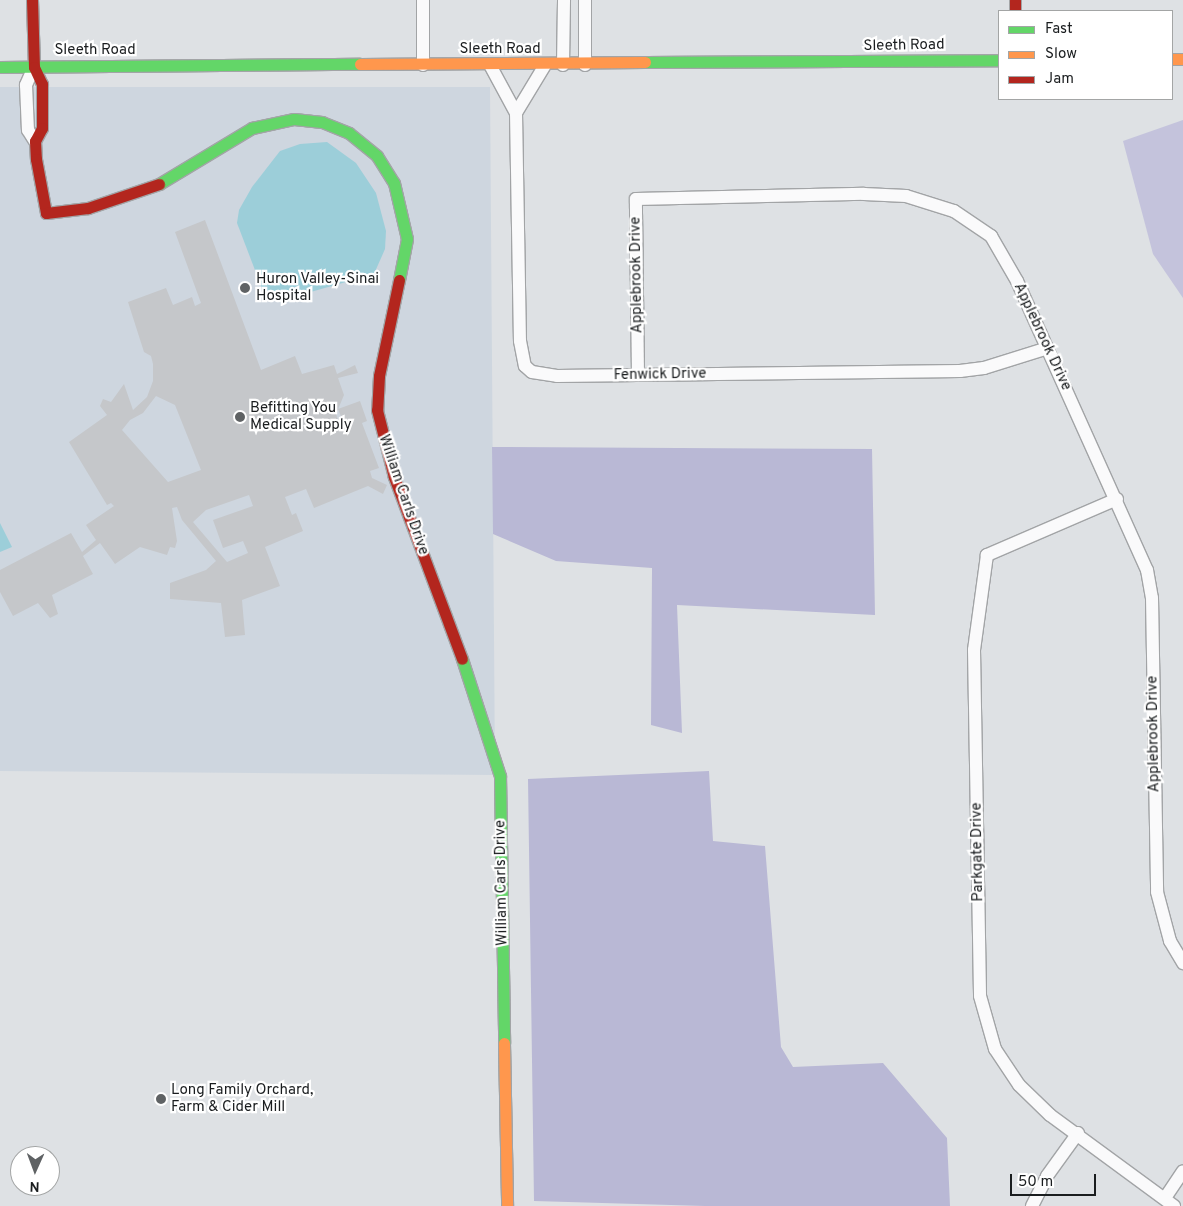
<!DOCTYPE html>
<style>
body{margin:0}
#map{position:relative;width:1183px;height:1206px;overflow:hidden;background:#dee1e4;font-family:Overpass,sans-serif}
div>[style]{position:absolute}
.built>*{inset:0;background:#ced6df}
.green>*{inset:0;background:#c4c3dc}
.forest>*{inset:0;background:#b9b8d5}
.water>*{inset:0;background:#9cced9}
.building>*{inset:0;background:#c5c7ca}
.roads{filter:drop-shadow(1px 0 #a2a4a6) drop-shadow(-1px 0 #a2a4a6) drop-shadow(0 1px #a2a4a6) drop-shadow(0 -1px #a2a4a6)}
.street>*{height:12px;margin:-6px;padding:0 6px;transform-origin:6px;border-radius:6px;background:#fafafb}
.fast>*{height:11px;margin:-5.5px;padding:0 5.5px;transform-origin:5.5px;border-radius:5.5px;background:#63d668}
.slow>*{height:11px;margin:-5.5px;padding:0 5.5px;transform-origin:5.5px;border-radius:5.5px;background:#ff974d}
.jam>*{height:11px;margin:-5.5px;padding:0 5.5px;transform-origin:5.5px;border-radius:5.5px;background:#b3261e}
.dots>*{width:14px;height:14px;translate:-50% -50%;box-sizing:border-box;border:2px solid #fff;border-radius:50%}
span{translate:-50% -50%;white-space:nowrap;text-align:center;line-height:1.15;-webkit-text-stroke:4.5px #fff;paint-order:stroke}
.street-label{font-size:15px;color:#1a1d1f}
.poi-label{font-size:15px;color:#1a1d1f}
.left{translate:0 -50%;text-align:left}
.legend{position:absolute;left:998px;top:10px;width:175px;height:90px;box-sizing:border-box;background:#fff;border:1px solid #a3a5a5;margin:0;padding:6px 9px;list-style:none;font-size:15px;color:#1a1d1f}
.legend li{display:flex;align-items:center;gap:10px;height:25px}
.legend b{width:25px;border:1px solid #a3a5a5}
.north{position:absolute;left:10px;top:1146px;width:50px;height:50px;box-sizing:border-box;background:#fff;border:1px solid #a3a5a5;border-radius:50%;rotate:182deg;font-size:14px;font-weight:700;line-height:20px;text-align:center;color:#1a1d1f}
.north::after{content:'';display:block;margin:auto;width:18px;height:22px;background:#5f6264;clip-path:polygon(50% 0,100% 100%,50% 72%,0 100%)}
.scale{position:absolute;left:1010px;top:1174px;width:86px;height:22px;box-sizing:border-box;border:2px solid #1a1d1f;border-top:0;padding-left:6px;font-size:15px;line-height:18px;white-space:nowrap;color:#1a1d1f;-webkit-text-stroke:4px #fff;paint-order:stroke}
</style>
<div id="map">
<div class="built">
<i style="clip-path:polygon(0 87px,490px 87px,495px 775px,0 771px)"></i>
</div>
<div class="green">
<i style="clip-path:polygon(1183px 120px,1183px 298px,1153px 254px,1123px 141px)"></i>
</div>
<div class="forest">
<i style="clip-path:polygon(492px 447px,872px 449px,875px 615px,677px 605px,682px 733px,651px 725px,652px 568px,556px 561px,493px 534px)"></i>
<i style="clip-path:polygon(709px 771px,713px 841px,765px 846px,781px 1047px,793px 1067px,883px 1063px,947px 1138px,950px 1206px,705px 1206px,534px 1201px,528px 779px)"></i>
</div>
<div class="water">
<i style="clip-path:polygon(327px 142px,356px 163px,376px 193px,386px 231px,385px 249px,374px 274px,286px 299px,273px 300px,263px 291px,237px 223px,239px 210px,252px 187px,280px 151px,300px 144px)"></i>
<i style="clip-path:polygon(0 523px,12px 547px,0 552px)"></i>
</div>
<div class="building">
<i style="clip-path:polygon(evenodd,205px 220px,261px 370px,295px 356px,302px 374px,334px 365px,337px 374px,355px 365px,358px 373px,338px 378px,344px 395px,336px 414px,338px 420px,342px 419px,338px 409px,360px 401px,367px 421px,362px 423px,379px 468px,370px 471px,372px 478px,387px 485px,383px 494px,368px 486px,314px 508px,306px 489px,285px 497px,292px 515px,296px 513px,303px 531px,265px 547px,280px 586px,242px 600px,245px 635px,225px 637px,221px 603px,170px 599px,170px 583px,206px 570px,216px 561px,182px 520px,177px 507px,172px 508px,177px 541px,175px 548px,170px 547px,167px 555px,140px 547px,115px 564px,100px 543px,83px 556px,93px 574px,52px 595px,58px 614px,50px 618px,38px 603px,13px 616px,0 592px,0 570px,71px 533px,82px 552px,96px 540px,86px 525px,114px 506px,111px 503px,107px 505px,69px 442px,107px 415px,100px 406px,103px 399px,111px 402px,124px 384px,133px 410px,147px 397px,153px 381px,153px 364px,151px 356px,144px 352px,128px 302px,166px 288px,173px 305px,192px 297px,195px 306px,201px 303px,175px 232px,205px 220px,156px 396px,175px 405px,201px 470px,168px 482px,122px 430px,130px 420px,143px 413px,156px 396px,205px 220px,249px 495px,253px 506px,213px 520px,223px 548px,243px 541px,248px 553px,227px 562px,193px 522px,206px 510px,249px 495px)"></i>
</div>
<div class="roads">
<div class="street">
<i style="left:423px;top:0;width:65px;rotate:90deg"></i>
<i style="left:585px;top:0;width:65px;rotate:90deg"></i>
<i style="left:490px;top:65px;width:55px;rotate:61.6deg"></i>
<i style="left:516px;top:113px;width:228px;rotate:89deg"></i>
<i style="left:520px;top:341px;width:25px;rotate:79deg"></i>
<i style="left:525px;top:366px;width:9px;rotate:41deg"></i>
<i style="left:532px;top:372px;width:25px;rotate:9deg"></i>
<i style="left:557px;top:376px;width:403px;rotate:-0.7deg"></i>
<i style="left:960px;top:371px;width:24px;rotate:-7deg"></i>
<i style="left:984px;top:368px;width:67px;rotate:-17.4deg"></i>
<i style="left:563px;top:65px;width:65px;rotate:-89.1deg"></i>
<i style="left:34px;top:67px;width:20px;rotate:114deg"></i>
<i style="left:26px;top:85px;width:45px;rotate:87.5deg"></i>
<i style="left:28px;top:130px;width:13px;rotate:58deg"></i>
<i style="left:516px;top:113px;width:56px;rotate:-58.9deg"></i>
<i style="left:638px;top:375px;width:176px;rotate:-90.7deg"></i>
<i style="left:636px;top:199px;width:228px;rotate:-1.3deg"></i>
<i style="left:864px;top:194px;width:42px;rotate:2.7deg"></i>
<i style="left:906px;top:196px;width:50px;rotate:17.4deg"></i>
<i style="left:954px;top:211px;width:45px;rotate:34deg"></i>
<i style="left:991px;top:236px;width:52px;rotate:60deg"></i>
<i style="left:1017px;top:281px;width:317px;rotate:65.8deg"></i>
<i style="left:1147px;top:570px;width:28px;rotate:80deg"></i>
<i style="left:1152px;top:598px;width:294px;rotate:89deg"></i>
<i style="left:1157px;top:892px;width:51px;rotate:75.1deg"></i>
<i style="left:1170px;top:941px;width:26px;rotate:59deg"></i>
<i style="left:1117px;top:499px;width:142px;rotate:156.7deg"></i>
<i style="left:987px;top:555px;width:96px;rotate:97.8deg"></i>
<i style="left:974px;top:650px;width:346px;rotate:89deg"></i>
<i style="left:980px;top:996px;width:55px;rotate:74.2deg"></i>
<i style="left:995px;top:1049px;width:43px;rotate:56.3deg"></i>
<i style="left:1019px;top:1085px;width:43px;rotate:44.1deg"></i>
<i style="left:1050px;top:1115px;width:154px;rotate:36.3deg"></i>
<i style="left:1165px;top:1198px;width:32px;rotate:-56deg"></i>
<i style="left:1032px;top:1206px;width:34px;rotate:-63deg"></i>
<i style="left:1047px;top:1176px;width:53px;rotate:-54.2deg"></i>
</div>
<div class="fast">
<i style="left:645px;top:62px;width:354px;rotate:-0.3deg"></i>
<i style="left:0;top:67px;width:360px;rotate:-0.5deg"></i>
<i style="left:159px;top:184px;width:109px;rotate:-31.1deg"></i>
<i style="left:252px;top:128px;width:43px;rotate:-12.1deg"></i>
<i style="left:294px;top:119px;width:28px;rotate:6deg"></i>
<i style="left:322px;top:122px;width:29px;rotate:22deg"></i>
<i style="left:349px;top:133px;width:36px;rotate:39deg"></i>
<i style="left:377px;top:156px;width:32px;rotate:58deg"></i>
<i style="left:394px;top:183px;width:57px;rotate:76.9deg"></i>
<i style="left:407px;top:239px;width:42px;rotate:101deg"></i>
<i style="left:462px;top:659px;width:123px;rotate:72deg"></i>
<i style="left:500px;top:776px;width:267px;rotate:89.1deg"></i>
</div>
<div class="slow">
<i style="left:1172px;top:59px;width:11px"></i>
<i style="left:360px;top:64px;width:285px;rotate:-0.4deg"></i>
<i style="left:504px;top:1043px;width:163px;rotate:88.9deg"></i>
</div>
<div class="jam">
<i style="left:32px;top:0;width:67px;rotate:88.3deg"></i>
<i style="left:34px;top:67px;width:19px;rotate:65deg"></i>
<i style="left:42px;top:84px;width:44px;rotate:90deg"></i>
<i style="left:42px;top:128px;width:15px;rotate:118deg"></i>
<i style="left:35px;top:141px;width:18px;rotate:87deg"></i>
<i style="left:36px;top:159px;width:55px;rotate:79.5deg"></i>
<i style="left:46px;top:213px;width:42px;rotate:-6.8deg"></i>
<i style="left:88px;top:208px;width:75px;rotate:-18.7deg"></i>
<i style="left:1015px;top:0;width:11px;rotate:90deg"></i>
<i style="left:399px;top:280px;width:98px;rotate:101.8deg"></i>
<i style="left:379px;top:376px;width:34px;rotate:93deg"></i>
<i style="left:377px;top:410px;width:69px;rotate:75.8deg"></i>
<i style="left:394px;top:477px;width:194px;rotate:69.5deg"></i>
</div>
</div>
<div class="dots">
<i style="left:245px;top:288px;background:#5f6264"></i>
<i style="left:240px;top:417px;background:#5f6264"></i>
<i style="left:161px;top:1099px;background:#5f6264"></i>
</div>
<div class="street-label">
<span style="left:904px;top:46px;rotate:-1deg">Sleeth Road</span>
<span style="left:500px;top:50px">Sleeth Road</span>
<span style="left:95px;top:51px">Sleeth Road</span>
<span style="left:637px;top:275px;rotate:-91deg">Applebrook Drive</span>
<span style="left:1042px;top:337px;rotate:65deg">Applebrook Drive</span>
<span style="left:660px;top:375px;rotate:-1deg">Fenwick Drive</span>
<span style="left:403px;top:495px;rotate:71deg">William Carls Drive</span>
<span style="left:1154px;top:734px;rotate:-91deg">Applebrook Drive</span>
<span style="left:978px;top:852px;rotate:-91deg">Parkgate Drive</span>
<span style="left:502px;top:883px;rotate:-91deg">William Carls Drive</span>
</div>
<div class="poi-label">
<span class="left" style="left:256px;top:288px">Huron Valley-Sinai<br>Hospital</span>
<span class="left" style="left:250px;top:417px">Befitting You<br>Medical Supply</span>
<span class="left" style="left:171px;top:1099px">Long Family Orchard,<br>Farm &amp; Cider Mill</span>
</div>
<ul class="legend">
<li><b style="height:6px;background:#63d668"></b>Fast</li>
<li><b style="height:6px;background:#ff974d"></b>Slow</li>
<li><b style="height:6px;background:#b3261e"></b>Jam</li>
</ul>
<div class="north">N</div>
<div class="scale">50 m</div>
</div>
